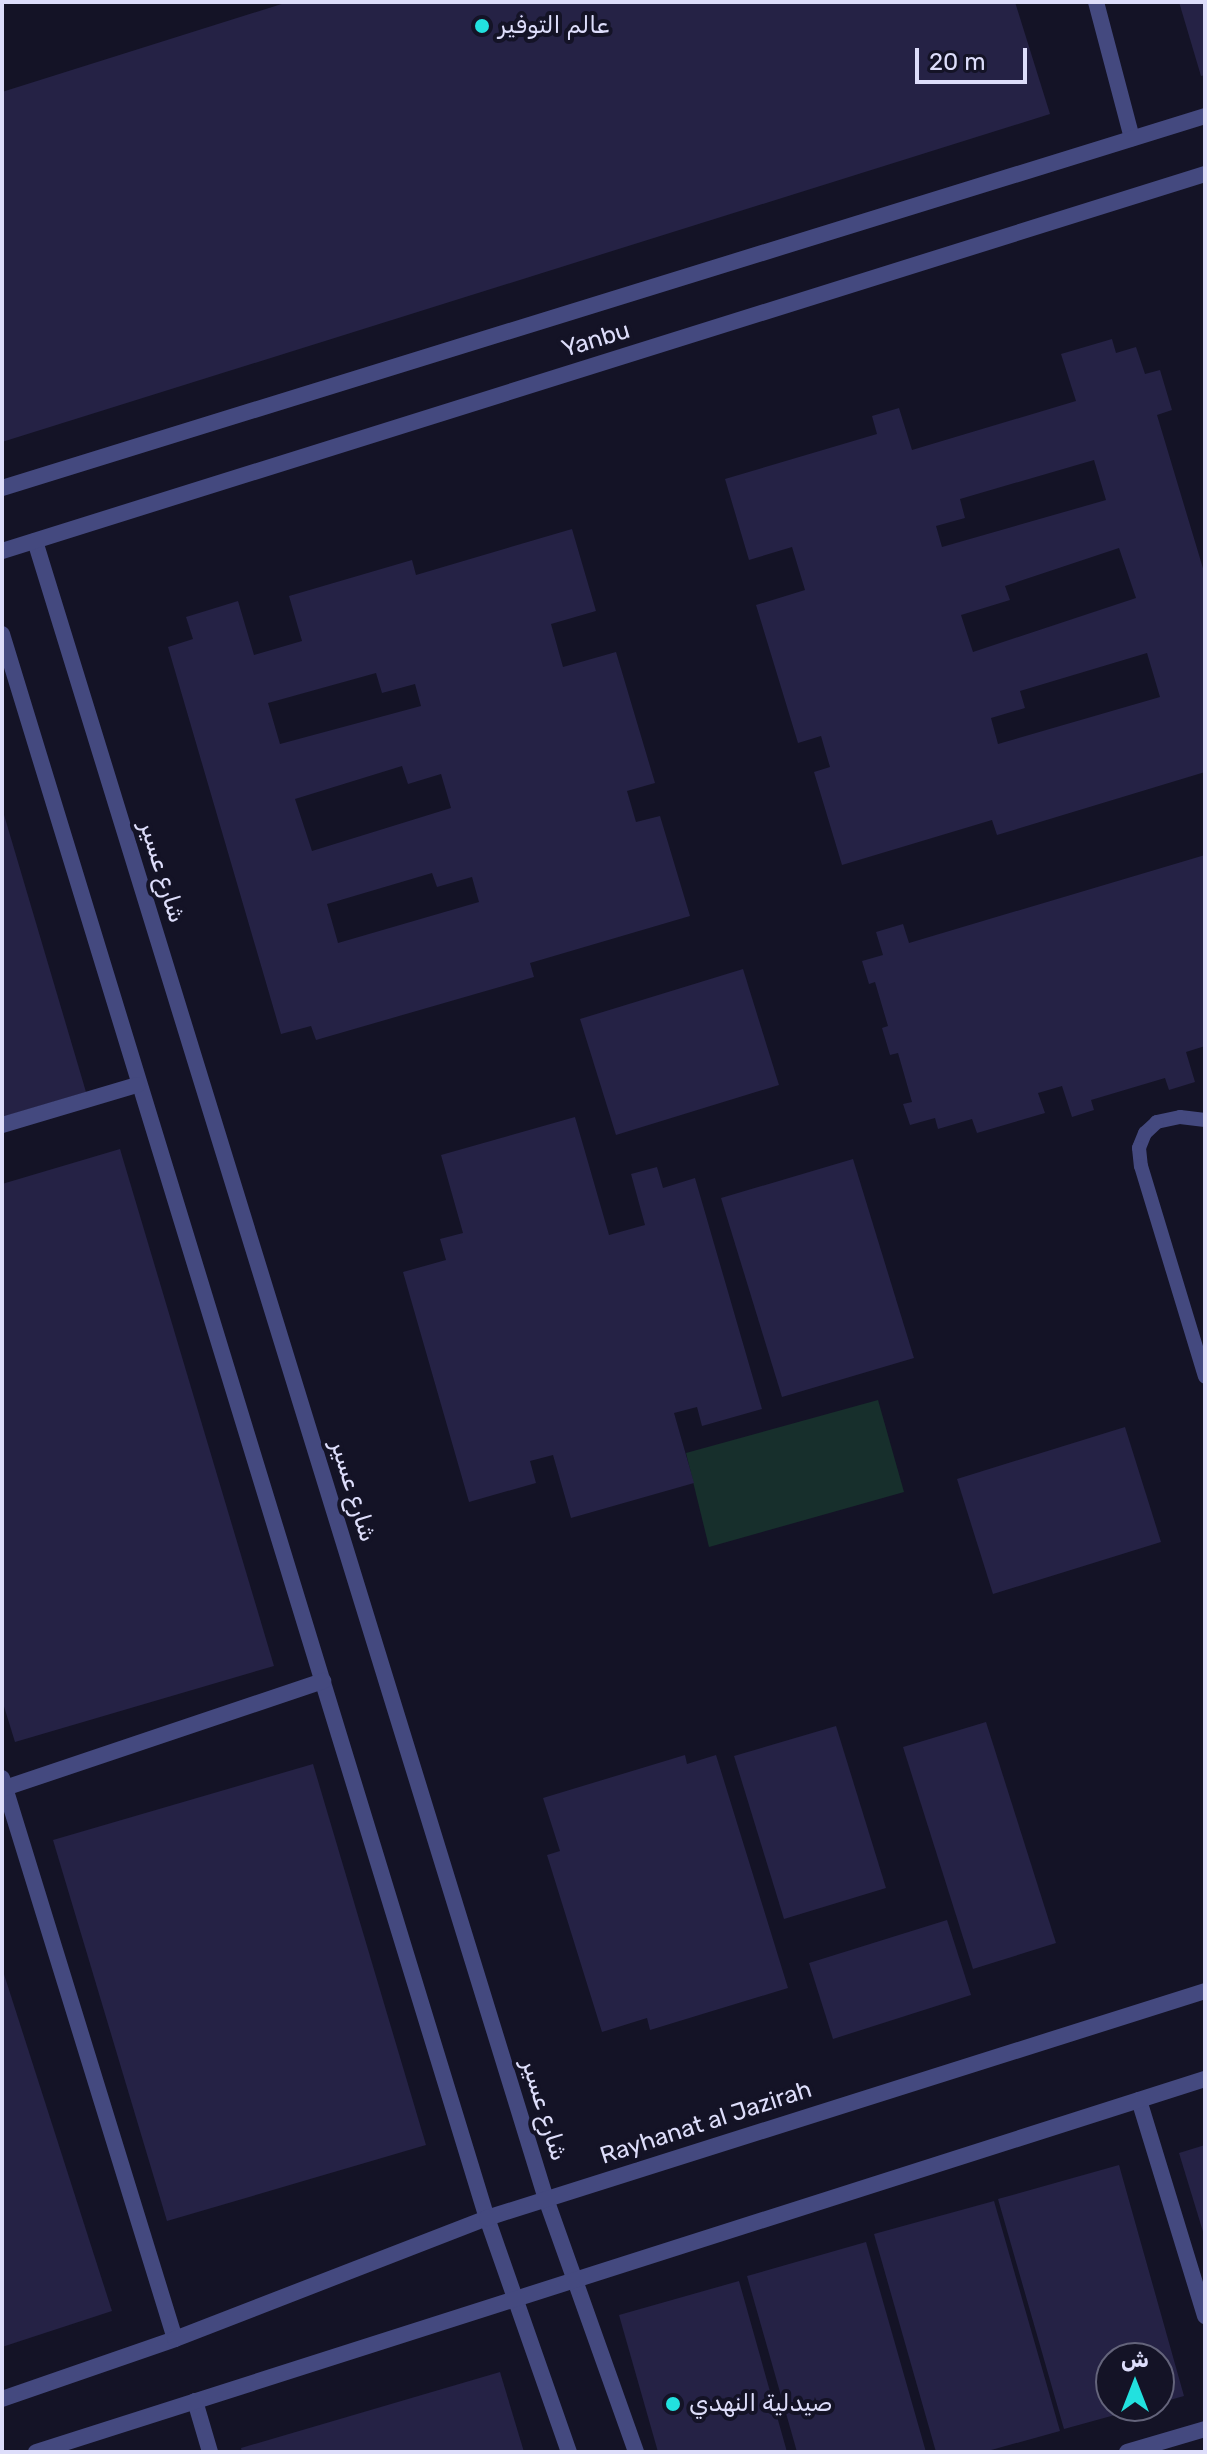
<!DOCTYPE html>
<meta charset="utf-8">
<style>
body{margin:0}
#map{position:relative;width:1207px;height:2454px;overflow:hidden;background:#141326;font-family:Rubik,Vazirmatn,sans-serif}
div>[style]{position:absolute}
.green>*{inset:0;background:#172f2c}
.building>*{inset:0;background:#252245}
.service>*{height:14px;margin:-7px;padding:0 7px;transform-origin:7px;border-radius:7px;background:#44497f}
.minor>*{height:16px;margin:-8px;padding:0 8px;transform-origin:8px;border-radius:8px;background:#44497f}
.dots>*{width:22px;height:22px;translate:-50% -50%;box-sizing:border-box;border:4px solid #141326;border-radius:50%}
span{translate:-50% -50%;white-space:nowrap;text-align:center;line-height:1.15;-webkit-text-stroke:8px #141326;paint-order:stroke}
.poi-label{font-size:24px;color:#ddddfa}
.left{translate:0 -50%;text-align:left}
.street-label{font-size:24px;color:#ddddfa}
.frame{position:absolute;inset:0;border:4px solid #ddddfa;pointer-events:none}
.north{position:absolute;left:1095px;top:2342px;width:80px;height:80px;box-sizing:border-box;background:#141326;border:2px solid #64647b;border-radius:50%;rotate:0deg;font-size:22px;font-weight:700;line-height:32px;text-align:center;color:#ddddfa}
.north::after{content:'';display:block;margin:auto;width:28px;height:36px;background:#22e1df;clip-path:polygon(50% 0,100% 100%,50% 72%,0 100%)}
.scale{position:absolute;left:915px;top:48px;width:112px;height:36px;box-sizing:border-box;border:4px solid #ddddfa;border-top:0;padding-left:10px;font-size:24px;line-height:28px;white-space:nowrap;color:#ddddfa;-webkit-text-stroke:6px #141326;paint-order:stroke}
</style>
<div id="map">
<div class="green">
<i style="clip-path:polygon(878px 1400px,904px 1492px,709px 1547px,686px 1453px)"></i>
</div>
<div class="building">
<i style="clip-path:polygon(288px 2px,1015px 2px,1050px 114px,2px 442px,2px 92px)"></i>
<i style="clip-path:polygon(1179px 2px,1205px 2px,1205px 75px,1201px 76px)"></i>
<i style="clip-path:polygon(evenodd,1112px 339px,1116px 353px,1136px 347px,1145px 374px,1160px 370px,1172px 410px,1157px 415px,1205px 575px,1205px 772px,997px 835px,992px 820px,842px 865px,814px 772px,830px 767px,821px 736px,798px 743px,756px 605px,805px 590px,792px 547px,749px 560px,725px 479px,877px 434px,872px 416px,899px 408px,912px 450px,1076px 401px,1061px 354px,1112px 339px,1094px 460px,1106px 500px,942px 547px,936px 526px,965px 518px,960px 499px,1094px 460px,1112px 339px,1119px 548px,1136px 598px,973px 652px,961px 615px,1010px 600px,1005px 586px,1119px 548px,1112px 339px,1147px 653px,1160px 697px,998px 744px,991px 718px,1025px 708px,1020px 691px,1147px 653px)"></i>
<i style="clip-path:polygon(evenodd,572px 529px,596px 611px,551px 624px,563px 667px,616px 652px,655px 783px,627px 791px,636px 822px,660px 816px,690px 916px,530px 963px,534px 977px,316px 1040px,311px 1026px,281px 1034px,168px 647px,193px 639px,186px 617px,238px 601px,254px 655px,302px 641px,289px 596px,412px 560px,416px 575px,572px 529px,376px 673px,382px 693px,415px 684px,421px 706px,280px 744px,268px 703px,376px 673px,572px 529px,402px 766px,408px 784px,441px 774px,451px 808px,312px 851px,295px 799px,402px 766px,572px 529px,432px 873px,437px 887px,472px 877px,479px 902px,338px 943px,327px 904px,432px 873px)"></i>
<i style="clip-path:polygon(2px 808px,86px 1092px,2px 1117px)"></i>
<i style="clip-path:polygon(1205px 855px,1205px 1046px,1186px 1052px,1195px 1082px,1169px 1090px,1165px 1078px,1091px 1100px,1094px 1110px,1072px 1117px,1062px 1086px,1038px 1093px,1045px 1113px,977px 1133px,972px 1119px,938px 1129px,935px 1118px,910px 1125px,903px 1104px,912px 1102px,898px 1053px,890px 1055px,882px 1028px,888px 1026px,875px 982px,869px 984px,862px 961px,883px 955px,876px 932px,903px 924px,909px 943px)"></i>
<i style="clip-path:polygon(743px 969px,779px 1085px,616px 1135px,580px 1019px)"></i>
<i style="clip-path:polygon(575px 1117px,609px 1235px,645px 1225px,631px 1174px,657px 1167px,663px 1188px,695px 1178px,762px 1409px,702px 1426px,697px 1407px,674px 1413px,694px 1483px,571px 1518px,553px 1455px,530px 1461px,536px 1483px,469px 1502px,403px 1272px,446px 1260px,440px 1239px,463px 1233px,441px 1155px)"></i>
<i style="clip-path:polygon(120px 1149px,274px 1666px,15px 1742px,2px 1700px,2px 1184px)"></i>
<i style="clip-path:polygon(853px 1159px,914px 1358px,782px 1397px,721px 1198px)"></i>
<i style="clip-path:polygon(1125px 1427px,1161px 1542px,993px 1594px,957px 1479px)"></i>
<i style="clip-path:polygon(986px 1722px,1056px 1943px,973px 1969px,903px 1747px)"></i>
<i style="clip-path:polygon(836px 1726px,886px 1888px,784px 1919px,734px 1756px)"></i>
<i style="clip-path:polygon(685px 1755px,687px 1764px,716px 1755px,788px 1988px,650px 2030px,647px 2018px,602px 2032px,547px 1855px,560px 1851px,543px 1798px)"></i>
<i style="clip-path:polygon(313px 1764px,426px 2145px,167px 2221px,53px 1840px)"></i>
<i style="clip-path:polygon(947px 1920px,971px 1995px,833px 2039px,809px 1963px)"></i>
<i style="clip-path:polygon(2px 1968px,112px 2311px,2px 2347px)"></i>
<i style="clip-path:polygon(1205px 2145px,1205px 2235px,1204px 2235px,1179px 2153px)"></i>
<i style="clip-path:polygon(1119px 2165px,1184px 2396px,1159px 2403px,1159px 2358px,1111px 2358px,1111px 2406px,1144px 2407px,1064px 2429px,998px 2199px)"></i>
<i style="clip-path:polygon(994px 2201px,1060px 2431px,984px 2452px,936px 2452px,874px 2234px)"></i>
<i style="clip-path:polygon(866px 2242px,926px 2452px,797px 2452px,747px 2276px)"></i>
<i style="clip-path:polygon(739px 2281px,787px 2452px,658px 2452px,619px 2315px)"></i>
<i style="clip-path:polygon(500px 2372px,524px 2452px,242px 2452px,241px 2448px)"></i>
</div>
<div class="service">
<i style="left:1205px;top:1120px;width:25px;rotate:-173deg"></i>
<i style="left:1180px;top:1117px;width:24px;rotate:168deg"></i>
<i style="left:1157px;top:1122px;width:16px;rotate:137deg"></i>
<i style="left:1145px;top:1133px;width:16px;rotate:112deg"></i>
<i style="left:1139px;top:1148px;width:18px;rotate:84deg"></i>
<i style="left:1141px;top:1166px;width:220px;rotate:73.1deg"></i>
</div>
<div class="minor">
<i style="left:1096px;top:2px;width:141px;rotate:75.2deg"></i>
<i style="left:2px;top:488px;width:1259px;rotate:-17.18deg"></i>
<i style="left:35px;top:541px;width:1735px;rotate:72.87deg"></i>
<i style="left:546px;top:2199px;width:269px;rotate:70.4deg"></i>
<i style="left:2px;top:551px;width:1261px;rotate:-17.4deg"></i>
<i style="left:2px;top:634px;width:1657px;rotate:72.98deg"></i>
<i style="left:487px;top:2218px;width:248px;rotate:70.7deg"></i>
<i style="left:2px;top:1125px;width:141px;rotate:-16.5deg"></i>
<i style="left:2px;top:1778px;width:587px;rotate:72.86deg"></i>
<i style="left:2px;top:1789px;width:339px;rotate:-18.6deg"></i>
<i style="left:1139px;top:2100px;width:226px;rotate:73deg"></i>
<i style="left:2px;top:2399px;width:183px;rotate:-19.1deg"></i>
<i style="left:175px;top:2339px;width:335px;rotate:-21.2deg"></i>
<i style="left:487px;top:2218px;width:753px;rotate:-17.54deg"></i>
<i style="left:195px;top:2401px;width:53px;rotate:73.6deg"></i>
<i style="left:36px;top:2452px;width:1227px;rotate:-17.7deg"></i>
<i style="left:1127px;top:2452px;width:81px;rotate:-16.4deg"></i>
</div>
<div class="dots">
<i style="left:482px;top:26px;background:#22e1df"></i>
<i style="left:673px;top:2404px;background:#22e1df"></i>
</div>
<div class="poi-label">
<span class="left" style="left:498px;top:26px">عالم التوفير</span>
<span class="left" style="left:689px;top:2404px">صيدلية النهدي</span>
</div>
<div class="street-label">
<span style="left:596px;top:340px;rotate:-17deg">Yanbu</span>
<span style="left:162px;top:872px;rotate:73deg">شارع عسير</span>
<span style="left:353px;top:1491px;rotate:73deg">شارع عسير</span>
<span style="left:544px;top:2110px;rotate:73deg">شارع عسير</span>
<span style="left:706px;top:2123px;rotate:-18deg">Rayhanat al Jazirah</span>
</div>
<div class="frame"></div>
<div class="north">ش</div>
<div class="scale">20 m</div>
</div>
